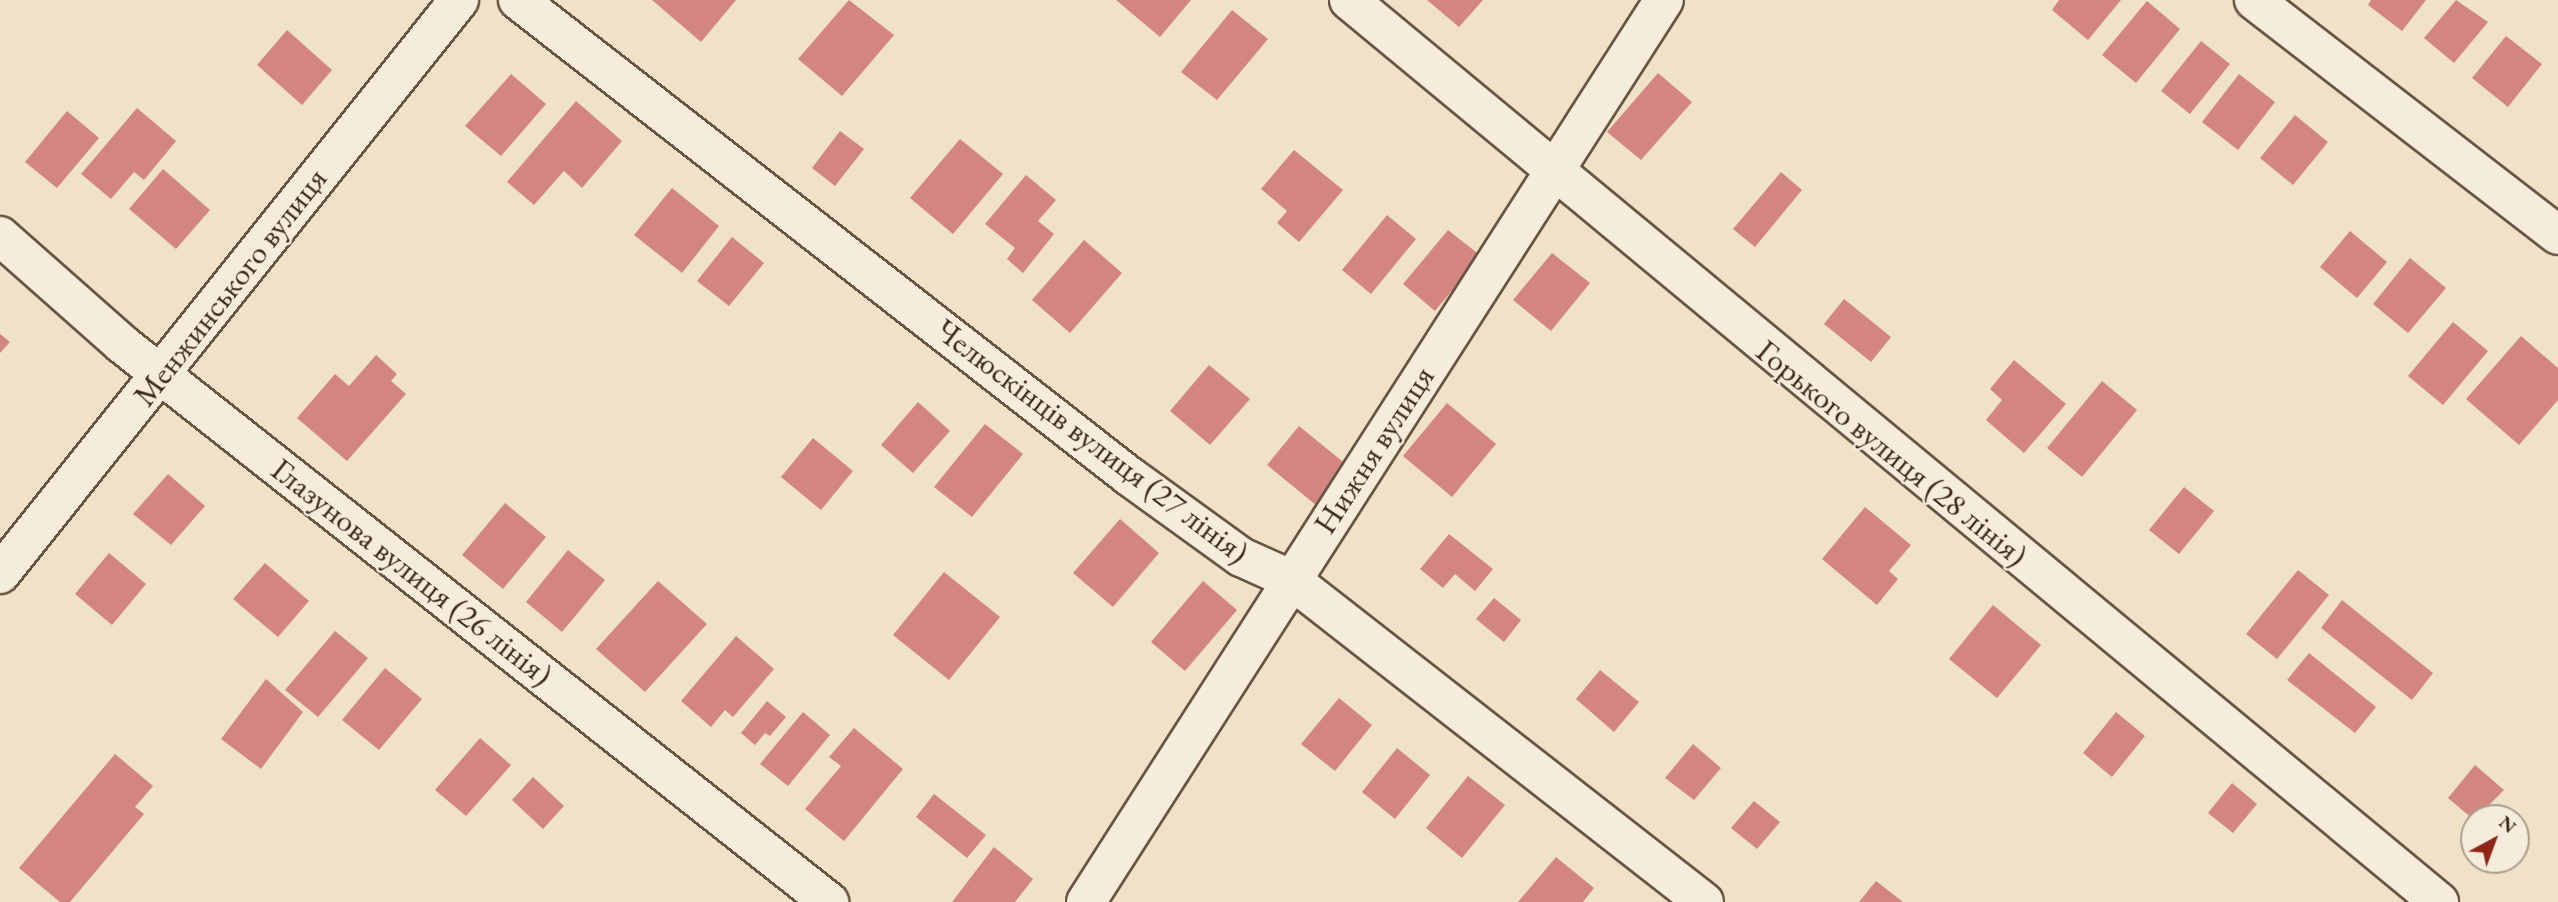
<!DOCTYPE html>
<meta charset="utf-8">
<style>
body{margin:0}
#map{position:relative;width:2558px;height:902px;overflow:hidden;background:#f0e1c9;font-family:"EB Garamond",serif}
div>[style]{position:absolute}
.building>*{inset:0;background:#d38681}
.roads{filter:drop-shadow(2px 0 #685643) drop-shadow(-2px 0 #685643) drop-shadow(0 2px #685643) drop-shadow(0 -2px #685643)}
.street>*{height:38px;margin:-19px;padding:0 19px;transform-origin:19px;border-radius:19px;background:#f5ecdc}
span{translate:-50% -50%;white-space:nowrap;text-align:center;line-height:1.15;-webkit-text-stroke:5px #f5ecdc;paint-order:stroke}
.street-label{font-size:32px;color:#3b2816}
.north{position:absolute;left:2460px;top:804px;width:70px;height:70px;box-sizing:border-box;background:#f5ecdc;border:2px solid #ab9e8d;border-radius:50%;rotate:41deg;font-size:19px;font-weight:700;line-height:28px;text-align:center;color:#3b2816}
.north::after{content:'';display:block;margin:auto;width:24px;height:32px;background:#8f2418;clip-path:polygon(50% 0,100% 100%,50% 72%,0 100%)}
</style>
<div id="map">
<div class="building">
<i style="clip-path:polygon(652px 0,736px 0,701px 42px)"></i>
<i style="clip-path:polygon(849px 0,894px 35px,842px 96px,798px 59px)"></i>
<i style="clip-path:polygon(1116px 0,1191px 0,1160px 37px)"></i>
<i style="clip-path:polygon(1427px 0,1483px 0,1459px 27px)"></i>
<i style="clip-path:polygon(2059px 0,2121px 0,2088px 40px,2052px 10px)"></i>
<i style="clip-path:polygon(2371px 0,2426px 0,2402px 31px,2368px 5px)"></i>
<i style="clip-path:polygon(2456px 0,2488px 22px,2454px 63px,2424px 38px)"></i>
<i style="clip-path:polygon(2147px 1px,2180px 29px,2136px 83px,2102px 55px)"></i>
<i style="clip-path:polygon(1232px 10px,1268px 39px,1217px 100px,1181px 72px)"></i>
<i style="clip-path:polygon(287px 30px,332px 70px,302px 105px,257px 65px)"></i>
<i style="clip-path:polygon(2506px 36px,2542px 64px,2508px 107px,2472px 78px)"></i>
<i style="clip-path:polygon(2201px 41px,2230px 64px,2190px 114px,2161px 91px)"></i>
<i style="clip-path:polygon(1658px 73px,1692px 102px,1641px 160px,1607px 132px)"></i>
<i style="clip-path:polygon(511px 74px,546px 104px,501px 156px,465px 126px)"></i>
<i style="clip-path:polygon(2239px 74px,2275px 102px,2238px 150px,2202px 122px)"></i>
<i style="clip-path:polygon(576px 101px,622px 141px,582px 188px,564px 171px,534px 205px,507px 182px)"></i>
<i style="clip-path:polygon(137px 108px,176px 141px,144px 180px,134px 172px,111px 199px,81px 174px)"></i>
<i style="clip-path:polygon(67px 111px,99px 138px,57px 188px,25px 162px)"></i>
<i style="clip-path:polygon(2295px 115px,2328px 142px,2293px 185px,2260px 158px)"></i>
<i style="clip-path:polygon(840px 131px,864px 149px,835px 186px,812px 168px)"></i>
<i style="clip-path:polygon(960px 139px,1003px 174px,953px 234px,910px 198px)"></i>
<i style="clip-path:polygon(1294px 150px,1343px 190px,1299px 242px,1277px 223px,1287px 211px,1261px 189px)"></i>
<i style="clip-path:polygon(163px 169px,210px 210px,176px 249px,129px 209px)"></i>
<i style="clip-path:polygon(1781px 172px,1802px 190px,1755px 247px,1733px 229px)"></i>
<i style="clip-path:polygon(1026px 175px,1056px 200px,1038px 221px,1054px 234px,1023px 273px,1007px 259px,1015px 248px,985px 224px)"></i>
<i style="clip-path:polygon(672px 188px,719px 226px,682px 273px,634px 235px)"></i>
<i style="clip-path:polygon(1387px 215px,1416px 239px,1371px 294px,1342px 270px)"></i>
<i style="clip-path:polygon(1448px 230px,1481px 256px,1435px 311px,1403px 284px)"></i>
<i style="clip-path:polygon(2350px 231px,2387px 262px,2357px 298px,2320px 267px)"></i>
<i style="clip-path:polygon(732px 237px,764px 263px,729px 306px,697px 281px)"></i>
<i style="clip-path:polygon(1084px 240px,1122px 273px,1070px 333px,1032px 300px)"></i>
<i style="clip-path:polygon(1552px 253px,1590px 283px,1551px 331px,1513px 300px)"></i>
<i style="clip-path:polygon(2410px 258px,2446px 288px,2408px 333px,2373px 304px)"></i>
<i style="clip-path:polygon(1844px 299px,1891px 337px,1871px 362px,1824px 324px)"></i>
<i style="clip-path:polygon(2453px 322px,2488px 351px,2443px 405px,2408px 376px)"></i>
<i style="clip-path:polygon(0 334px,10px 342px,0 353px)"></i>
<i style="clip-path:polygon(2521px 336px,2558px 368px,2558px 400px,2519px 445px,2466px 399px)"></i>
<i style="clip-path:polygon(376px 355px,397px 374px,391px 381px,406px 394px,347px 461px,297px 418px,335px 374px,349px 386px)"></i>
<i style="clip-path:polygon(2014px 360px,2066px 404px,2024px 453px,1986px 420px,2002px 400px,1990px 389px)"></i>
<i style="clip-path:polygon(1209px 365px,1250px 399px,1210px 445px,1170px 411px)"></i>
<i style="clip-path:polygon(2102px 381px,2137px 410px,2082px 477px,2047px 448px)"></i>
<i style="clip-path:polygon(918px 402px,950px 431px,913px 473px,881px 445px)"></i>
<i style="clip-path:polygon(1447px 403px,1496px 444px,1452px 497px,1403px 456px)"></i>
<i style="clip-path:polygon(985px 424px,1023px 454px,972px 517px,934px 487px)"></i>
<i style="clip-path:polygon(1299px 426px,1348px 466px,1316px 505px,1267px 465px)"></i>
<i style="clip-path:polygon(813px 438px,853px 471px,821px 510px,781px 477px)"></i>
<i style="clip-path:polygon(168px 474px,205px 506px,171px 545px,133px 514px)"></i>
<i style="clip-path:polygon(2184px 487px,2214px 511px,2179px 554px,2149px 530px)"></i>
<i style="clip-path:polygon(505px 503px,546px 537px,503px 589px,462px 555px)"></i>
<i style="clip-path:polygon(1865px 507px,1911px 545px,1889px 571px,1898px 579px,1877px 605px,1822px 559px)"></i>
<i style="clip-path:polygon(1120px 519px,1159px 553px,1113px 607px,1073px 573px)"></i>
<i style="clip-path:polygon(1449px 534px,1493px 569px,1475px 591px,1455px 574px,1443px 588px,1420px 569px)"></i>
<i style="clip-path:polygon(568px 550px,605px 580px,562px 632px,526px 602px)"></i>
<i style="clip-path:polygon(109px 553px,146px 584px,112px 625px,75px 594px)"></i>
<i style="clip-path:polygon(265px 563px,309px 601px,278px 637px,233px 599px)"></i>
<i style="clip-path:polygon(2298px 570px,2329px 595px,2277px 659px,2246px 634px)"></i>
<i style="clip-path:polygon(944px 572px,1000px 617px,949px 680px,893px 635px)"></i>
<i style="clip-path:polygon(658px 581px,707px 624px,645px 692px,596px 649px)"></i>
<i style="clip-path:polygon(1203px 581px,1237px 610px,1185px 671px,1151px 642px)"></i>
<i style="clip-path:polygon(1494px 598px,1521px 620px,1504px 642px,1476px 619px)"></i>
<i style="clip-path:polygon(2342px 600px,2433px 673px,2412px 700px,2321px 628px)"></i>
<i style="clip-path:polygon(1993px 605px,2041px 645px,1997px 698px,1949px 659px)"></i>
<i style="clip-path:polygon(335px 631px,368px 658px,318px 717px,285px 690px)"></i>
<i style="clip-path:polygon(736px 636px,774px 669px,733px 717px,725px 710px,711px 727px,681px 701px)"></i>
<i style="clip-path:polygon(2309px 653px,2376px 707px,2355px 733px,2287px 680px)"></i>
<i style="clip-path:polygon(385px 668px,422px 699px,379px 750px,342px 720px)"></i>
<i style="clip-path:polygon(1600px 670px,1639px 702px,1614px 732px,1576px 699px)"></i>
<i style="clip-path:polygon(266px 679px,303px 712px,261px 769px,221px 739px)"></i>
<i style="clip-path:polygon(1339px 698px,1372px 725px,1335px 771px,1301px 744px)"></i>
<i style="clip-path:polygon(767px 701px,786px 717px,770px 736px,765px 733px,755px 745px,741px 733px)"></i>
<i style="clip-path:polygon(803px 712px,830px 735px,788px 786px,760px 764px)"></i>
<i style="clip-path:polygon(2116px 712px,2145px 736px,2112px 777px,2083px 753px)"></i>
<i style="clip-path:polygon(854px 728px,903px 769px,844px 841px,805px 809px,841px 766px,829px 757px)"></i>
<i style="clip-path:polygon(480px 738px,511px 765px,466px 816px,435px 790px)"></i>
<i style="clip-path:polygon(1693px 744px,1721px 768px,1694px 800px,1665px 778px)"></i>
<i style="clip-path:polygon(1397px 748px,1430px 775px,1395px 819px,1362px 792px)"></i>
<i style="clip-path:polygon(115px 754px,153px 786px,135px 807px,144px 814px,70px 902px,60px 902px,19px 868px)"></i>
<i style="clip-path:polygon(2475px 765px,2504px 790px,2474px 820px,2448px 798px)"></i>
<i style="clip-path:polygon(1468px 776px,1505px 805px,1462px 858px,1426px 828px)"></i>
<i style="clip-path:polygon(533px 777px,564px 806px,543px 829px,512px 800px)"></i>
<i style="clip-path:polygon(2232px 783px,2257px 804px,2233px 833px,2208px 813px)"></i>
<i style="clip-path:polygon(934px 794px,986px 835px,967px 858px,916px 817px)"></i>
<i style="clip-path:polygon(1754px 801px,1780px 822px,1757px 849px,1731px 828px)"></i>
<i style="clip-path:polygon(994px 847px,1033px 879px,1015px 902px,952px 902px)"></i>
<i style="clip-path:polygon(1556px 857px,1594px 888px,1583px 902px,1518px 902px)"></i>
<i style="clip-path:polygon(1876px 881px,1903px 902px,1859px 902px)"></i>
</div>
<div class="roads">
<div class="street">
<i style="left:518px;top:0;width:775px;rotate:37.92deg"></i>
<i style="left:1129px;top:476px;width:138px;rotate:35.9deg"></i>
<i style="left:1241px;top:557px;width:54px;rotate:24.2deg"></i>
<i style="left:1290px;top:579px;width:525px;rotate:37.96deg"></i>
<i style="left:1349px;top:0;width:1415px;rotate:39.61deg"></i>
<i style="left:2254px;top:0;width:384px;rotate:37.7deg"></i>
<i style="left:0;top:236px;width:163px;rotate:41.5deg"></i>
<i style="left:122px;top:344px;width:901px;rotate:38.28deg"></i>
<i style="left:0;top:574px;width:735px;rotate:-51.35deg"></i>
<i style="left:1086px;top:902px;width:1071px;rotate:-57.35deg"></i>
</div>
</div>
<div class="street-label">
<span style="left:230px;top:287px;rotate:-52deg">Менжинського вулиця</span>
<span style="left:1092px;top:441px;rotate:37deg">Челюскінців вулиця (27 лiнiя)</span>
<span style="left:1374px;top:450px;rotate:-57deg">Нижня вулиця</span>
<span style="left:1892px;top:453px;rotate:39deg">Горького вулиця (28 лiнiя)</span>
<span style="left:412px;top:572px;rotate:38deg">Глазунова вулиця (26 лiнiя)</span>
</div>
<div class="north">N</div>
</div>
